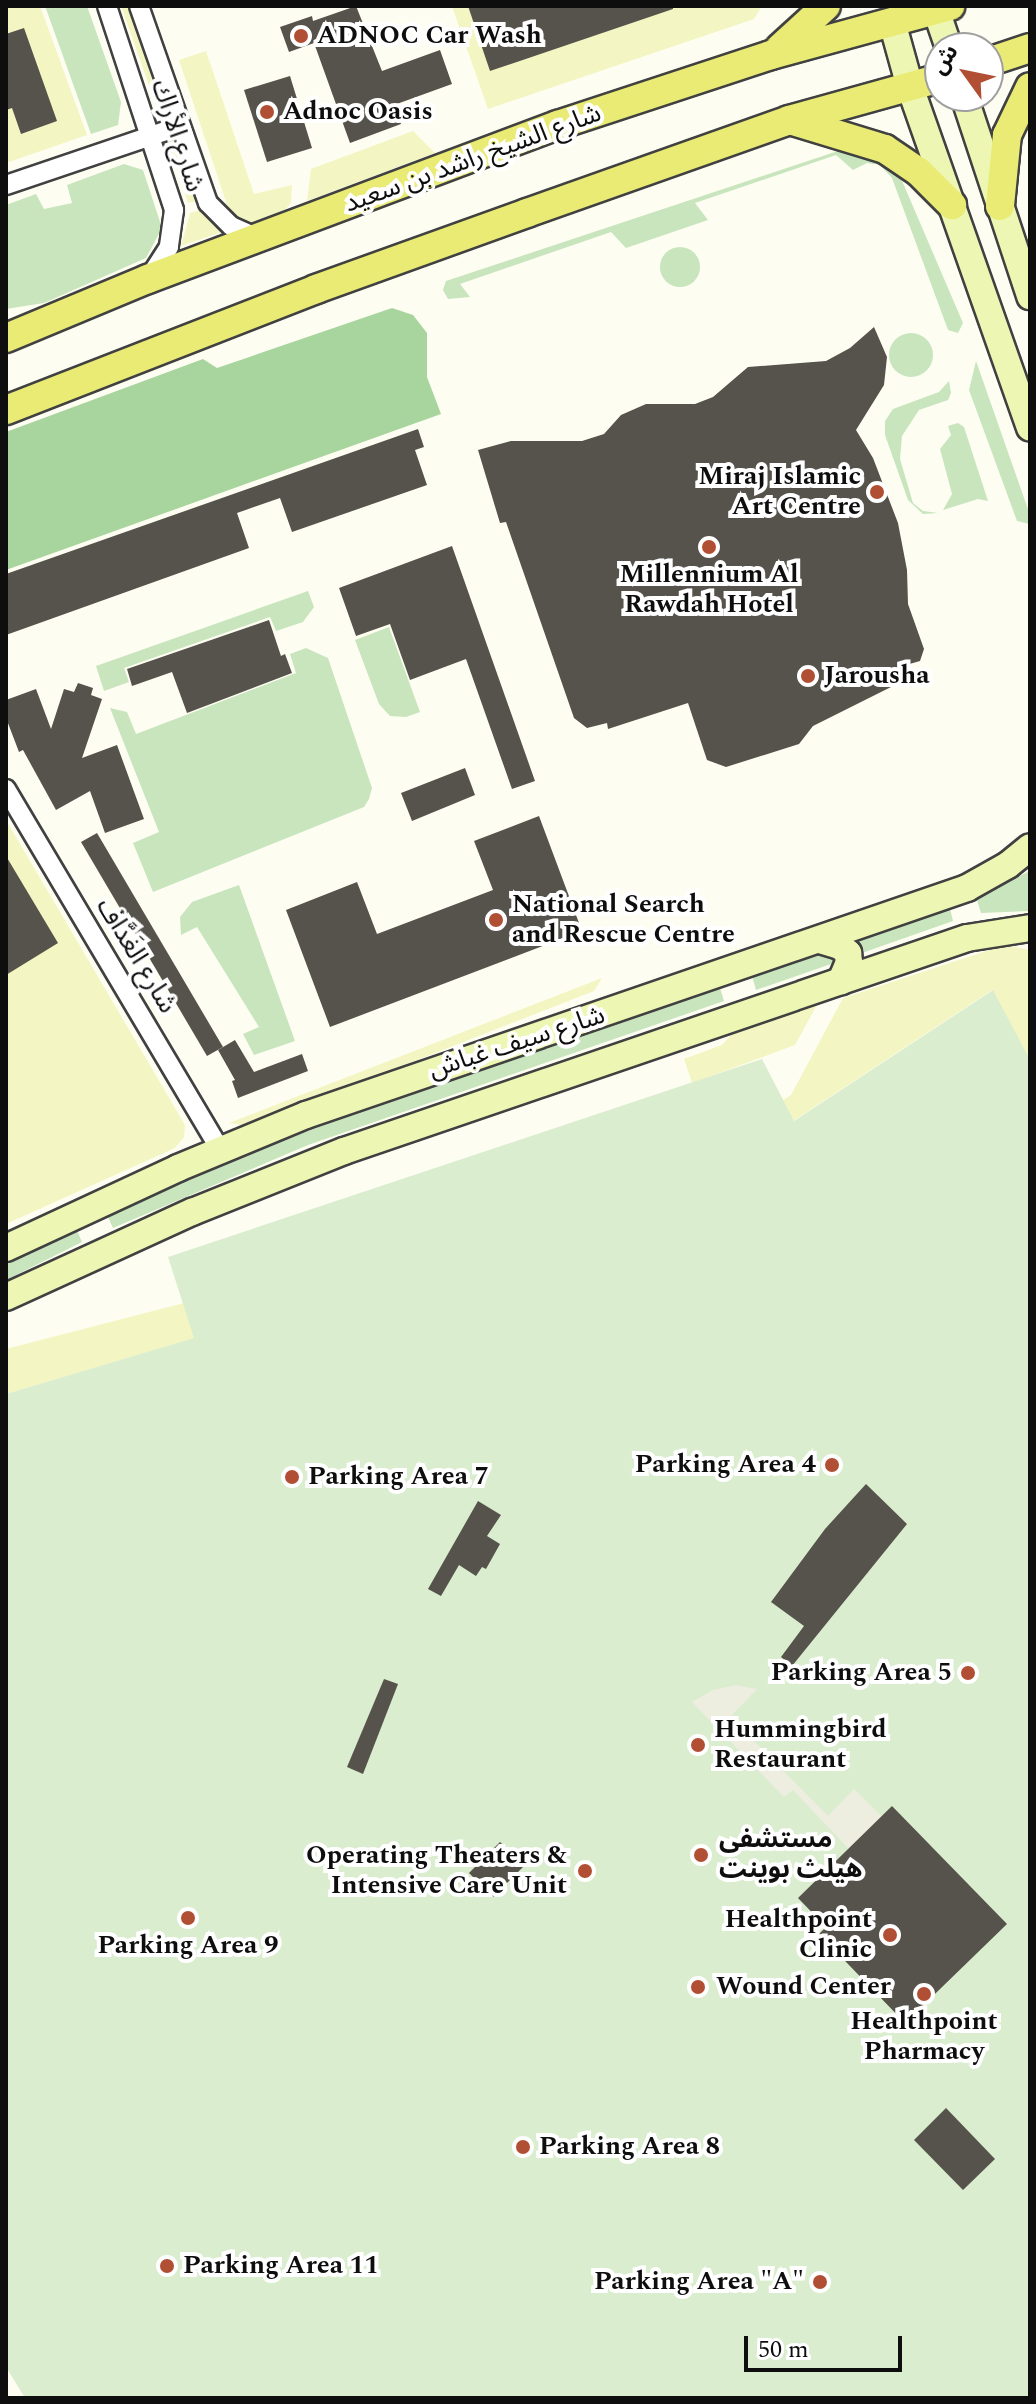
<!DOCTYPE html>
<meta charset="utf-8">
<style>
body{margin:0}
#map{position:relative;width:1036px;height:2404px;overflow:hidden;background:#fdfef1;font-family:Spectral,"Noto Sans Arabic",serif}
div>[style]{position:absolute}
.green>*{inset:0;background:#c8e5bd}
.round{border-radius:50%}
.forest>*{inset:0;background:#a8d49e}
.sand>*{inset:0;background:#f3f5c2}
.pitch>*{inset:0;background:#daedce}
.plaza>*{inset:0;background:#eeeee0}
.building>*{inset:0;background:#56524c}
.roads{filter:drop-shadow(2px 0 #414141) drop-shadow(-2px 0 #414141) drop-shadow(0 2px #414141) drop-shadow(0 -2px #414141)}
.street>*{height:18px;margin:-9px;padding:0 9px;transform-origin:9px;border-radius:9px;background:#fff}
.secondary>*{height:26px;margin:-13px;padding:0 13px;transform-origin:13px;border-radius:13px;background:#edf7b3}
.primary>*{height:28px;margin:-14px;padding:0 14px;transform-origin:14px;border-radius:14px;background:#e9eb74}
.dots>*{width:22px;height:22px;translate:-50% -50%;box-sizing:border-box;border:4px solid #fff;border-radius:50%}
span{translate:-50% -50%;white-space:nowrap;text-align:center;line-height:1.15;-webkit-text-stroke:8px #fff;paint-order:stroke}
.poi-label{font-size:26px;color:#0e0e0e;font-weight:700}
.left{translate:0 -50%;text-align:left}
.right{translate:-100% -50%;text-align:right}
.street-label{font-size:26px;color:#0e0e0e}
.frame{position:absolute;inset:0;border:8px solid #0e0e0e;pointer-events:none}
.north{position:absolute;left:924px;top:32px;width:80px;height:80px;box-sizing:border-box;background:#fff;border:2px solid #9f9f9f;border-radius:50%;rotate:303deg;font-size:22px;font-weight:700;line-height:32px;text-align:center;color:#0e0e0e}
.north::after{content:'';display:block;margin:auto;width:28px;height:36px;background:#b14f34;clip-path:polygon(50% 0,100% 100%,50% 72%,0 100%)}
.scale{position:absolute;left:744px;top:2336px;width:158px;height:36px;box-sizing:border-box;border:4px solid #0e0e0e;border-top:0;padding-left:10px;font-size:24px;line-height:28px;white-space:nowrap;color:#0e0e0e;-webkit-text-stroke:6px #fff;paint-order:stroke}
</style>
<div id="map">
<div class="green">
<i style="clip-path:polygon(45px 6px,87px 6px,121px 102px,118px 125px,91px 134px)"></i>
<i style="clip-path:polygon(847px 148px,861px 149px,900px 176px,963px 323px,958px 333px,948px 330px,892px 178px,880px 165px,867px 163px,853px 170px,836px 155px,695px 203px,708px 220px,626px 248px,611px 232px,460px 284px,470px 297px,448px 299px,443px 290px,446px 281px)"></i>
<i style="clip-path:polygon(124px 164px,143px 170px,162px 228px,146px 258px,44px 303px,6px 309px,6px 205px,36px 194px,44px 209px,72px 203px,67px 185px)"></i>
<i class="round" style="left:660px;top:247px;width:40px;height:40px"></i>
<i class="round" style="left:889px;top:333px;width:44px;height:44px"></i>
<i style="clip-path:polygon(976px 361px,1030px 515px,1030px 524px,1017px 521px,969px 390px)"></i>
<i style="clip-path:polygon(949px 381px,951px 393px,948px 400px,919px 410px,902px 436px,900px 459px,913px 503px,923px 511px,938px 513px,923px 514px,908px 500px,885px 435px,885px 421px,893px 409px,939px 392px)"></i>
<i style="clip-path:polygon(958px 423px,964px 427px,988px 501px,978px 499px,943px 510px,952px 494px,940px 449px,951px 435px,948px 426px)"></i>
<i style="clip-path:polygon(308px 591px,314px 607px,303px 622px,276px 631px,270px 617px,124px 668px,129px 682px,104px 691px,96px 666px)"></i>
<i style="clip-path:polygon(389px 627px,420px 712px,406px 717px,390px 716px,379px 704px,355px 640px)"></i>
<i style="clip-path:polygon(306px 648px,328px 658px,372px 788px,369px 799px,364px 807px,153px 892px,133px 843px,159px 832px,110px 708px,127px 712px,136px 734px,296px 673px,290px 654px)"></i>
<i style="clip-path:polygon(1030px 871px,1030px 911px,981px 913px,976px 897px)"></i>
<i style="clip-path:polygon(239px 885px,295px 1041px,254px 1055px,243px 1034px,259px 1027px,197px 927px,181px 935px,180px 917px,192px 902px)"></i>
<i style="clip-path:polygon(950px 909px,953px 921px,862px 953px,855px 945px,860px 939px)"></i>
<i style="clip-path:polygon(828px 950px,837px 961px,834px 963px,756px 990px,752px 976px)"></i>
<i style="clip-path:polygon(720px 988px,724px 1001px,308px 1145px,113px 1228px,107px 1215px,226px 1162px,324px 1125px)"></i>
<i style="clip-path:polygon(76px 1228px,82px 1242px,6px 1280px,6px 1264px)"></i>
</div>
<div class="forest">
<i style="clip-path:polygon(392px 308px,413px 315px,427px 333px,427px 377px,441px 414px,6px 570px,6px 432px,203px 359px,217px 368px)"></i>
</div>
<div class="sand">
<i style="clip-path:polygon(6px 6px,40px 6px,87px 135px,6px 163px)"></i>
<i style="clip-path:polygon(121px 6px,128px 6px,165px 113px,161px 119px)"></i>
<i style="clip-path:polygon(452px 6px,762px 6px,754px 19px,488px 109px)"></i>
<i style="clip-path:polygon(206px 51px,254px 194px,292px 185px,291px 203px,277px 219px,259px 225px,242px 222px,230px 214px,179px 60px)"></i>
<i style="clip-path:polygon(413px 131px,435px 153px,307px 201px,311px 169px)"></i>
<i style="clip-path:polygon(172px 137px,196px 201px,188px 203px,167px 140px)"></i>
<i style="clip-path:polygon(200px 210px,222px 232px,181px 246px,190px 213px)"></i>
<i style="clip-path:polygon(6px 820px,185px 1125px,184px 1137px,175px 1148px,6px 1224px)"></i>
<i style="clip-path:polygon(1005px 945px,1030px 950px,1030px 1060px,992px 990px,793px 1121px,783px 1100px,791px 1095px,843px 998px)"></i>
<i style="clip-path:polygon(602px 978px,594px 991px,248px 1126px,229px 1123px)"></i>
<i style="clip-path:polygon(818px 1003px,795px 1045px,692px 1083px,684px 1059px,722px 1045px,735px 1031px)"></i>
<i style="clip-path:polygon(184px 1303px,195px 1338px,6px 1394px,6px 1349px)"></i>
</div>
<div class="pitch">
<i style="clip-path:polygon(993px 990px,1030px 1060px,1030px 2398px,25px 2398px,6px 2367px,6px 1394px,194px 1338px,168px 1257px,762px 1059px,794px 1121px)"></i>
</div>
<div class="plaza">
<i style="clip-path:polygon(736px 1685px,757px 1689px,730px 1717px,828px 1816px,854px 1789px,882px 1817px,849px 1849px,793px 1790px,784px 1797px,692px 1702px,713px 1690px)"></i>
</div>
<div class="building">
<i style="clip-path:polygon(356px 6px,382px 71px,440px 50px,452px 84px,394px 105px,401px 124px,350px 143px,314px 43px,289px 52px,280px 27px,312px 16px,313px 21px)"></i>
<i style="clip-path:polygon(468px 6px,673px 6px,673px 9px,490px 71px)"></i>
<i style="clip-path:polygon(24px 28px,57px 121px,21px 134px,12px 108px,6px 110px,6px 34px)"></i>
<i style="clip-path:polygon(290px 76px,312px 148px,267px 162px,244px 90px)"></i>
<i style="clip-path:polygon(874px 327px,887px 357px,884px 385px,856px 430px,873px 458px,898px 523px,907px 570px,908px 604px,924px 649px,920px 661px,899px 667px,901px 682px,813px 726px,799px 744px,726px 767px,707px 760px,688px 703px,608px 729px,607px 723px,587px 728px,574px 718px,506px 522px,500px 523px,478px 450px,511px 441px,582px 441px,604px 434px,621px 415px,646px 404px,695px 404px,713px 397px,748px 367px,826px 361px,850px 348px)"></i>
<i style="clip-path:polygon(418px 429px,424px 447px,415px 450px,427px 485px,292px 532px,280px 498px,237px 513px,249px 548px,6px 635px,6px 574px)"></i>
<i style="clip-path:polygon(452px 546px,535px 781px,512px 789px,466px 659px,410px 680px,390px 624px,356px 636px,339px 588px)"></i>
<i style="clip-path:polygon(269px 620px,281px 656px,285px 654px,292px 673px,187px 713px,172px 672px,132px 686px,127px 669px)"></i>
<i style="clip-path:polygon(78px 683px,93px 688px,91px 695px,102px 699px,82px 758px,117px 745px,144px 819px,105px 833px,90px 791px,56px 810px,23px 750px,19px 752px,6px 718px,6px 700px,36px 689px,51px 729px,64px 689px,74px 692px)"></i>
<i style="clip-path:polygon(465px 768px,475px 795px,412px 821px,401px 793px)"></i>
<i style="clip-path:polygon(539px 816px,582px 931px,330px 1027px,286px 910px,357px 882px,377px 934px,493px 890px,474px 841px)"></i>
<i style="clip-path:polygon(97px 833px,223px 1047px,207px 1056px,81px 842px)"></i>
<i style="clip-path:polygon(6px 856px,58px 943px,6px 975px)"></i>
<i style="clip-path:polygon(235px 1040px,254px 1072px,302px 1054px,308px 1071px,238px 1098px,232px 1081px,235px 1080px,218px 1050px)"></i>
<i style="clip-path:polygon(866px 1484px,907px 1524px,792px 1666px,781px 1657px,804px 1626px,771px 1602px,825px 1529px)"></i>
<i style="clip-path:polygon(478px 1501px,501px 1515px,487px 1536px,500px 1544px,486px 1569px,482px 1567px,476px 1576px,459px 1565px,441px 1596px,428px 1589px)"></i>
<i style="clip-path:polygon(384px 1679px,398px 1684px,363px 1774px,347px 1767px)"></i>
<i style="clip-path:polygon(892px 1806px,1007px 1924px,905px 2023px,819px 1934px,826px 1927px,798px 1898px)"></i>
<i style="clip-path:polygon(500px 1842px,524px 1866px,493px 1897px,469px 1873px)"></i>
<i style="clip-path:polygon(946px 2108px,995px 2159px,963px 2190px,914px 2140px)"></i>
</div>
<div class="roads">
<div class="street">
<i style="left:107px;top:6px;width:215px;rotate:71.8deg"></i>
<i style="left:174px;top:210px;width:37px;rotate:98deg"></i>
<i style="left:169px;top:247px;width:37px;rotate:123deg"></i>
<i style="left:139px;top:6px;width:209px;rotate:70.7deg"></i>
<i style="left:208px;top:203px;width:33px;rotate:45deg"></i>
<i style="left:231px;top:226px;width:30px;rotate:24deg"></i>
<i style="left:6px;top:185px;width:184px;rotate:-18.7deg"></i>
<i style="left:6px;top:789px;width:420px;rotate:59.3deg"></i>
</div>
<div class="secondary">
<i style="left:936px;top:10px;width:40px;rotate:71.1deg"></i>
<i style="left:892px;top:22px;width:67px;rotate:74.5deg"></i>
<i style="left:910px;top:87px;width:361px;rotate:70.6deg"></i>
<i style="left:964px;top:96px;width:211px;rotate:71.7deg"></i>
<i style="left:820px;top:940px;width:21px;rotate:17deg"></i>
<i style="left:840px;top:946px;width:11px;rotate:41deg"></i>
<i style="left:848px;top:953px;width:9px;rotate:84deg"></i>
<i style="left:849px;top:962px;width:21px;rotate:113deg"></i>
<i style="left:6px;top:1248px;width:190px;rotate:-24.9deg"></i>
<i style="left:178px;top:1168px;width:139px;rotate:-22.5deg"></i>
<i style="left:306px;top:1115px;width:699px;rotate:-18.95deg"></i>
<i style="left:967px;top:888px;width:47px;rotate:-29.3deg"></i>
<i style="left:1008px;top:865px;width:28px;rotate:-39deg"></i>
<i style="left:6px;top:1297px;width:205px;rotate:-24.6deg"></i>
<i style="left:192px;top:1212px;width:164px;rotate:-21.9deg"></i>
<i style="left:344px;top:1151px;width:658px;rotate:-18.88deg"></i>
<i style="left:967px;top:938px;width:64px;rotate:-9deg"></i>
</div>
<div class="primary">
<i style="left:780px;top:48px;width:62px;rotate:-42.4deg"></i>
<i style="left:988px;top:62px;width:44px;rotate:-18.4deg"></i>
<i style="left:790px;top:120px;width:99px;rotate:17deg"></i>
<i style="left:885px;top:149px;width:41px;rotate:34.1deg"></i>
<i style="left:919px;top:172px;width:47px;rotate:45deg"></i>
<i style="left:1000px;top:206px;width:71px;rotate:-84.4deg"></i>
<i style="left:1007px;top:135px;width:53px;rotate:-64.4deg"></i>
<i style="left:6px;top:338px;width:154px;rotate:-22.6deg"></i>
<i style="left:148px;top:279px;width:438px;rotate:-20.6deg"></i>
<i style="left:558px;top:125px;width:224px;rotate:-18.2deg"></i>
<i style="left:771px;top:55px;width:186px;rotate:-15.3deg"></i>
<i style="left:6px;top:410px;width:333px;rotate:-21.3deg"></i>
<i style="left:316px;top:289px;width:224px;rotate:-19.8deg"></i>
<i style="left:527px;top:213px;width:278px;rotate:-19.5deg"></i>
<i style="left:789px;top:120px;width:157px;rotate:-15.5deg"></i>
</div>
</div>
<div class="dots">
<i style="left:301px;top:36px;background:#b14f34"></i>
<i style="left:267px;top:112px;background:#b14f34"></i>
<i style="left:877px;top:492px;background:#b14f34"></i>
<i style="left:709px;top:547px;background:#b14f34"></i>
<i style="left:808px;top:676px;background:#b14f34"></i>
<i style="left:496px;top:920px;background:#b14f34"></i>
<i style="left:832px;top:1465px;background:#b14f34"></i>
<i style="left:292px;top:1477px;background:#b14f34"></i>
<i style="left:968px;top:1673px;background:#b14f34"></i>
<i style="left:698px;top:1745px;background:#b14f34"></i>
<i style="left:701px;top:1855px;background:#b14f34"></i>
<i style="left:585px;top:1871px;background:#b14f34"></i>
<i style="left:188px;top:1918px;background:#b14f34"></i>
<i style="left:890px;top:1935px;background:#b14f34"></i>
<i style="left:698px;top:1987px;background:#b14f34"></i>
<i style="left:924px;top:1994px;background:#b14f34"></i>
<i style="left:523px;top:2147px;background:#b14f34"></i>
<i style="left:167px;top:2266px;background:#b14f34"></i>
<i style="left:820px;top:2282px;background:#b14f34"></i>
</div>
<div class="poi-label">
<span class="left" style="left:317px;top:36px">ADNOC Car Wash</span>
<span class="left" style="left:283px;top:112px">Adnoc Oasis</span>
<span class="right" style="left:861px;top:492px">Miraj Islamic<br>Art Centre</span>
<span style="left:709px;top:590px">Millennium Al<br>Rawdah Hotel</span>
<span class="left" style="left:824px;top:676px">Jarousha</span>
<span class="left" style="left:512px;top:920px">National Search<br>and Rescue Centre</span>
<span class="right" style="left:816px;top:1465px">Parking Area 4</span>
<span class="left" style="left:308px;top:1477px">Parking Area 7</span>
<span class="right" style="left:952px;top:1673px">Parking Area 5</span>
<span class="left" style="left:714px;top:1745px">Hummingbird<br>Restaurant</span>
<span class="left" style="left:719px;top:1855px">مستشفى<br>هيلث بوينت</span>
<span class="right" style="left:567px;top:1871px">Operating Theaters &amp;<br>Intensive Care Unit</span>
<span class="right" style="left:872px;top:1935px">Healthpoint<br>Clinic</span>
<span style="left:188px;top:1946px">Parking Area 9</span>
<span class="left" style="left:716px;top:1987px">Wound Center</span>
<span style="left:924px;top:2037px">Healthpoint<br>Pharmacy</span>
<span class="left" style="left:539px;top:2147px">Parking Area 8</span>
<span class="left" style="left:183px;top:2266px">Parking Area 11</span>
<span class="right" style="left:804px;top:2282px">Parking Area "A"</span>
</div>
<div class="street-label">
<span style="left:177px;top:136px;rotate:72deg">شارع الأراك</span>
<span style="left:473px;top:159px;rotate:-20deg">شارع الشيخ راشد بن سعيد</span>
<span style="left:136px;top:956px;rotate:59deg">شارع الغَدَّاف</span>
<span style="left:517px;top:1043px;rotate:-18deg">شارع سيف غباش</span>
</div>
<div class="frame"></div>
<div class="north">ش</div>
<div class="scale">50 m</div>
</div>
